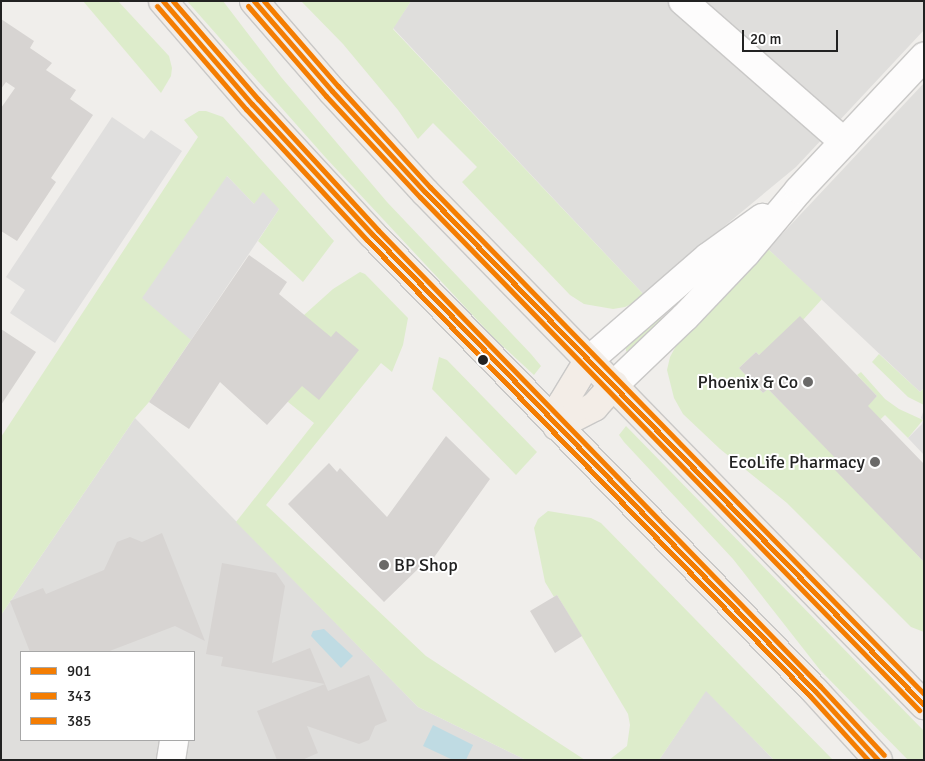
<!DOCTYPE html>
<style>
body{margin:0}
#map{position:relative;width:925px;height:761px;overflow:hidden;background:#f0eeeb;font-family:Signika,sans-serif}
div>[style]{position:absolute}
.residential>*{inset:0;background:#dfdedc}
.grass>*{inset:0;background:#ddeccb}
.parking>*{inset:0;background:#e0dfde}
.water>*{inset:0;background:#bfdbe3}
.building>*{inset:0;background:#d7d4d2}
.roads{filter:drop-shadow(1px 0 #c9c8c7) drop-shadow(-1px 0 #c9c8c7) drop-shadow(0 1px #c9c8c7) drop-shadow(0 -1px #c9c8c7)}
.minor>*{height:28px;margin:-14px;padding:0 14px;transform-origin:14px;border-radius:14px;background:#fdfcfc}
.primary>*{height:28px;margin:-14px;padding:0 14px;transform-origin:14px;border-radius:14px;background:#f3ede7}
.bus-1>*{height:5px;margin:-2.5px;padding:0 2.5px;transform-origin:2.5px;border-radius:2.5px;background:#f47d02}
.bus-2>*{height:5px;margin:-2.5px;padding:0 2.5px;transform-origin:2.5px;border-radius:2.5px;background:#f47d02}
.bus-3>*{height:5px;margin:-2.5px;padding:0 2.5px;transform-origin:2.5px;border-radius:2.5px;background:#f47d02}
.dots>*{width:14px;height:14px;translate:-50% -50%;box-sizing:border-box;border:2px solid #fff;border-radius:50%}
span{translate:-50% -50%;white-space:nowrap;text-align:center;line-height:1.15;-webkit-text-stroke:4px #fff;paint-order:stroke}
.poi-label{font-size:18px;color:#222}
.right{translate:-100% -50%;text-align:right}
.left{translate:0 -50%;text-align:left}
.frame{position:absolute;inset:0;border:2px solid #222;pointer-events:none}
.legend{position:absolute;left:20px;top:651px;width:175px;height:90px;box-sizing:border-box;background:#fff;border:1px solid #a7a7a7;margin:0;padding:6px 9px;list-style:none;font-size:15px;color:#222}
.legend li{display:flex;align-items:center;gap:10px;height:25px}
.legend b{width:25px;border:1px solid #a7a7a7}
.scale{position:absolute;left:742px;top:30px;width:96px;height:22px;box-sizing:border-box;border:2px solid #222;border-top:0;padding-left:6px;font-size:15px;line-height:18px;white-space:nowrap;color:#222;-webkit-text-stroke:4px #fff;paint-order:stroke}
</style>
<div id="map">
<div class="residential">
<i style="clip-path:polygon(411px 1px,924px 1px,924px 30px,796px 167px,687px 257px,646px 297px,393px 28px)"></i>
<i style="clip-path:polygon(924px 83px,924px 388px,920px 392px,768px 249px)"></i>
<i style="clip-path:polygon(evenodd,135px 418px,418px 707px,526px 760px,1px 760px,1px 615px,135px 418px,21px 652px,194px 652px,194px 740px,21px 740px,21px 652px)"></i>
<i style="clip-path:polygon(706px 690px,774px 760px,659px 760px)"></i>
</div>
<div class="grass">
<i style="clip-path:polygon(83px 1px,118px 1px,169px 56px,172px 68px,171px 76px,161px 93px)"></i>
<i style="clip-path:polygon(187px 1px,223px 1px,281px 77px,387px 202px,531px 354px,541px 366px,534px 375px,494px 338px,326px 158px)"></i>
<i style="clip-path:polygon(301px 1px,411px 1px,393px 29px,646px 297px,625px 307px,613px 309px,584px 304px,570px 295px,462px 182px,477px 167px,433px 123px,418px 139px,398px 110px,343px 44px)"></i>
<i style="clip-path:polygon(199px 111px,206px 111px,223px 117px,334px 241px,303px 282px,258px 241px,279px 209px,254px 204px,227px 176px,191px 340px,149px 402px,135px 418px,1px 615px,1px 437px,198px 137px,184px 120px)"></i>
<i style="clip-path:polygon(768px 249px,822px 299px,803px 320px,759px 355px,756px 352px,739px 368px,763px 393px,768px 389px,824px 446px,877px 396px,857px 375px,861px 372px,885px 399px,899px 409px,923px 420px,908px 438px,885px 415px,832px 466px,924px 562px,924px 632px,911px 627px,787px 503px,720px 449px,683px 414px,674px 398px,667px 370px,670px 357px,683px 333px)"></i>
<i style="clip-path:polygon(360px 272px,365px 274px,408px 318px,403px 345px,392px 372px,381px 363px,266px 505px,426px 656px,585px 760px,526px 760px,418px 707px,236px 522px,314px 423px,288px 402px,304px 315px,333px 289px)"></i>
<i style="clip-path:polygon(658px 316px,664px 320px,628px 353px,626px 351px,626px 345px)"></i>
<i style="clip-path:polygon(879px 354px,920px 392px,924px 388px,924px 405px,908px 397px,872px 362px)"></i>
<i style="clip-path:polygon(439px 357px,447px 360px,537px 452px,516px 475px,432px 389px)"></i>
<i style="clip-path:polygon(626px 426px,924px 731px,924px 760px,908px 760px,820px 670px,733px 559px,624px 442px,619px 435px)"></i>
<i style="clip-path:polygon(548px 511px,591px 518px,601px 523px,833px 760px,774px 760px,706px 691px,659px 760px,609px 760px,627px 746px,630px 725px,628px 714px,557px 595px,554px 597px,545px 582px,534px 528px,538px 519px)"></i>
</div>
<div class="parking">
<i style="clip-path:polygon(112px 117px,144px 139px,151px 130px,182px 151px,55px 343px,10px 313px,25px 290px,6px 277px)"></i>
<i style="clip-path:polygon(227px 176px,254px 204px,263px 192px,279px 209px,191px 340px,142px 298px)"></i>
<i style="clip-path:polygon(924px 409px,924px 455px,908px 438px,922px 424px,923px 420px,921px 418px)"></i>
</div>
<div class="water">
<i style="clip-path:polygon(324px 629px,353px 656px,341px 668px,311px 636px,313px 631px)"></i>
<i style="clip-path:polygon(433px 725px,473px 745px,466px 760px,453px 760px,423px 746px)"></i>
</div>
<div class="building">
<i style="clip-path:polygon(1px 19px,34px 41px,30px 48px,52px 63px,46px 70px,76px 90px,70px 99px,93px 115px,51px 178px,56px 182px,17px 241px,1px 231px,1px 108px,15px 88px,6px 82px,1px 89px)"></i>
<i style="clip-path:polygon(249px 255px,287px 282px,279px 294px,331px 337px,336px 331px,359px 350px,319px 400px,302px 386px,267px 425px,220px 382px,189px 429px,149px 402px)"></i>
<i style="clip-path:polygon(800px 316px,877px 396px,868px 406px,924px 464px,924px 562px,835px 470px,841px 464px,768px 389px,763px 393px,739px 368px,756px 352px,759px 355px)"></i>
<i style="clip-path:polygon(1px 329px,36px 352px,1px 405px)"></i>
<i style="clip-path:polygon(446px 436px,490px 479px,425px 570px,421px 566px,384px 602px,288px 504px,329px 463px,337px 472px,340px 468px,387px 517px)"></i>
<i style="clip-path:polygon(162px 533px,205px 641px,175px 626px,107px 652px,30px 652px,10px 601px,43px 588px,46px 594px,104px 570px,117px 542px,130px 537px,142px 542px)"></i>
<i style="clip-path:polygon(222px 563px,276px 573px,285px 586px,272px 663px,310px 648px,328px 691px,369px 675px,387px 721px,375px 726px,369px 740px,359px 744px,307px 726px,318px 753px,302px 760px,277px 760px,257px 711px,325px 684px,221px 666px,223px 657px,206px 654px)"></i>
<i style="clip-path:polygon(557px 595px,582px 636px,555px 653px,530px 611px)"></i>
</div>
<div class="roads">
<div class="minor">
<i style="left:683px;top:1px;width:214px;rotate:41.2deg"></i>
<i style="left:588px;top:361px;width:159px;rotate:-40.9deg"></i>
<i style="left:708px;top:257px;width:67px;rotate:-35.8deg"></i>
<i style="left:614px;top:385px;width:98px;rotate:-43.8deg"></i>
<i style="left:685px;top:317px;width:88px;rotate:-46.4deg"></i>
<i style="left:746px;top:253px;width:82px;rotate:-49.9deg"></i>
<i style="left:799px;top:190px;width:183px;rotate:-46.8deg"></i>
<i style="left:171px;top:760px;width:20px;rotate:-81deg"></i>
</div>
<div class="primary">
<i style="left:163px;top:1px;width:136px;rotate:49.2deg"></i>
<i style="left:252px;top:104px;width:178px;rotate:47.3deg"></i>
<i style="left:373px;top:235px;width:635px;rotate:45.89deg"></i>
<i style="left:815px;top:691px;width:93px;rotate:47.6deg"></i>
<i style="left:254px;top:1px;width:119px;rotate:49.1deg"></i>
<i style="left:332px;top:91px;width:137px;rotate:47.4deg"></i>
<i style="left:425px;top:192px;width:716px;rotate:45.79deg"></i>
<i style="left:557px;top:426px;width:23px;rotate:-77deg"></i>
<i style="left:562px;top:404px;width:50px;rotate:-58.8deg"></i>
<i style="left:557px;top:426px;width:42px;rotate:-27.2deg"></i>
<i style="left:594px;top:407px;width:30px;rotate:-48deg"></i>
</div>
</div>
<div class="bus-1">
<i style="left:163px;top:1px;width:136px;rotate:49.2deg"></i>
<i style="left:252px;top:104px;width:178px;rotate:47.3deg"></i>
<i style="left:373px;top:235px;width:635px;rotate:45.89deg"></i>
<i style="left:815px;top:691px;width:93px;rotate:47.6deg"></i>
<i style="left:254px;top:1px;width:119px;rotate:49.1deg"></i>
<i style="left:332px;top:91px;width:137px;rotate:47.4deg"></i>
<i style="left:425px;top:192px;width:716px;rotate:45.79deg"></i>
</div>
<div class="bus-2">
<i style="left:157px;top:6px;width:136px;rotate:49.2deg"></i>
<i style="left:246px;top:109px;width:178px;rotate:47.3deg"></i>
<i style="left:367px;top:240px;width:636px;rotate:45.83deg"></i>
<i style="left:810px;top:696px;width:86px;rotate:47.8deg"></i>
<i style="left:248px;top:6px;width:119px;rotate:49.1deg"></i>
<i style="left:326px;top:96px;width:138px;rotate:47.1deg"></i>
<i style="left:420px;top:197px;width:716px;rotate:45.79deg"></i>
</div>
<div class="bus-3">
<i style="left:173px;top:1px;width:130px;rotate:49.1deg"></i>
<i style="left:258px;top:99px;width:178px;rotate:47.5deg"></i>
<i style="left:378px;top:230px;width:635px;rotate:45.89deg"></i>
<i style="left:820px;top:686px;width:94px;rotate:47.2deg"></i>
<i style="left:264px;top:1px;width:113px;rotate:49deg"></i>
<i style="left:338px;top:86px;width:137px;rotate:47.7deg"></i>
<i style="left:430px;top:187px;width:708px;rotate:45.74deg"></i>
</div>
<div class="dots">
<i style="left:483px;top:360px;background:#222"></i>
<i style="left:808px;top:382px;background:#6a6968"></i>
<i style="left:875px;top:462px;background:#6a6968"></i>
<i style="left:384px;top:565px;background:#6a6968"></i>
</div>
<div class="poi-label">
<span class="right" style="left:798px;top:382px">Phoenix &amp; Co</span>
<span class="right" style="left:865px;top:462px">EcoLife Pharmacy</span>
<span class="left" style="left:394px;top:565px">BP Shop</span>
</div>
<div class="frame"></div>
<ul class="legend">
<li><b style="height:6px;background:#f47d02"></b>901</li>
<li><b style="height:6px;background:#f47d02"></b>343</li>
<li><b style="height:6px;background:#f47d02"></b>385</li>
</ul>
<div class="scale">20 m</div>
</div>
